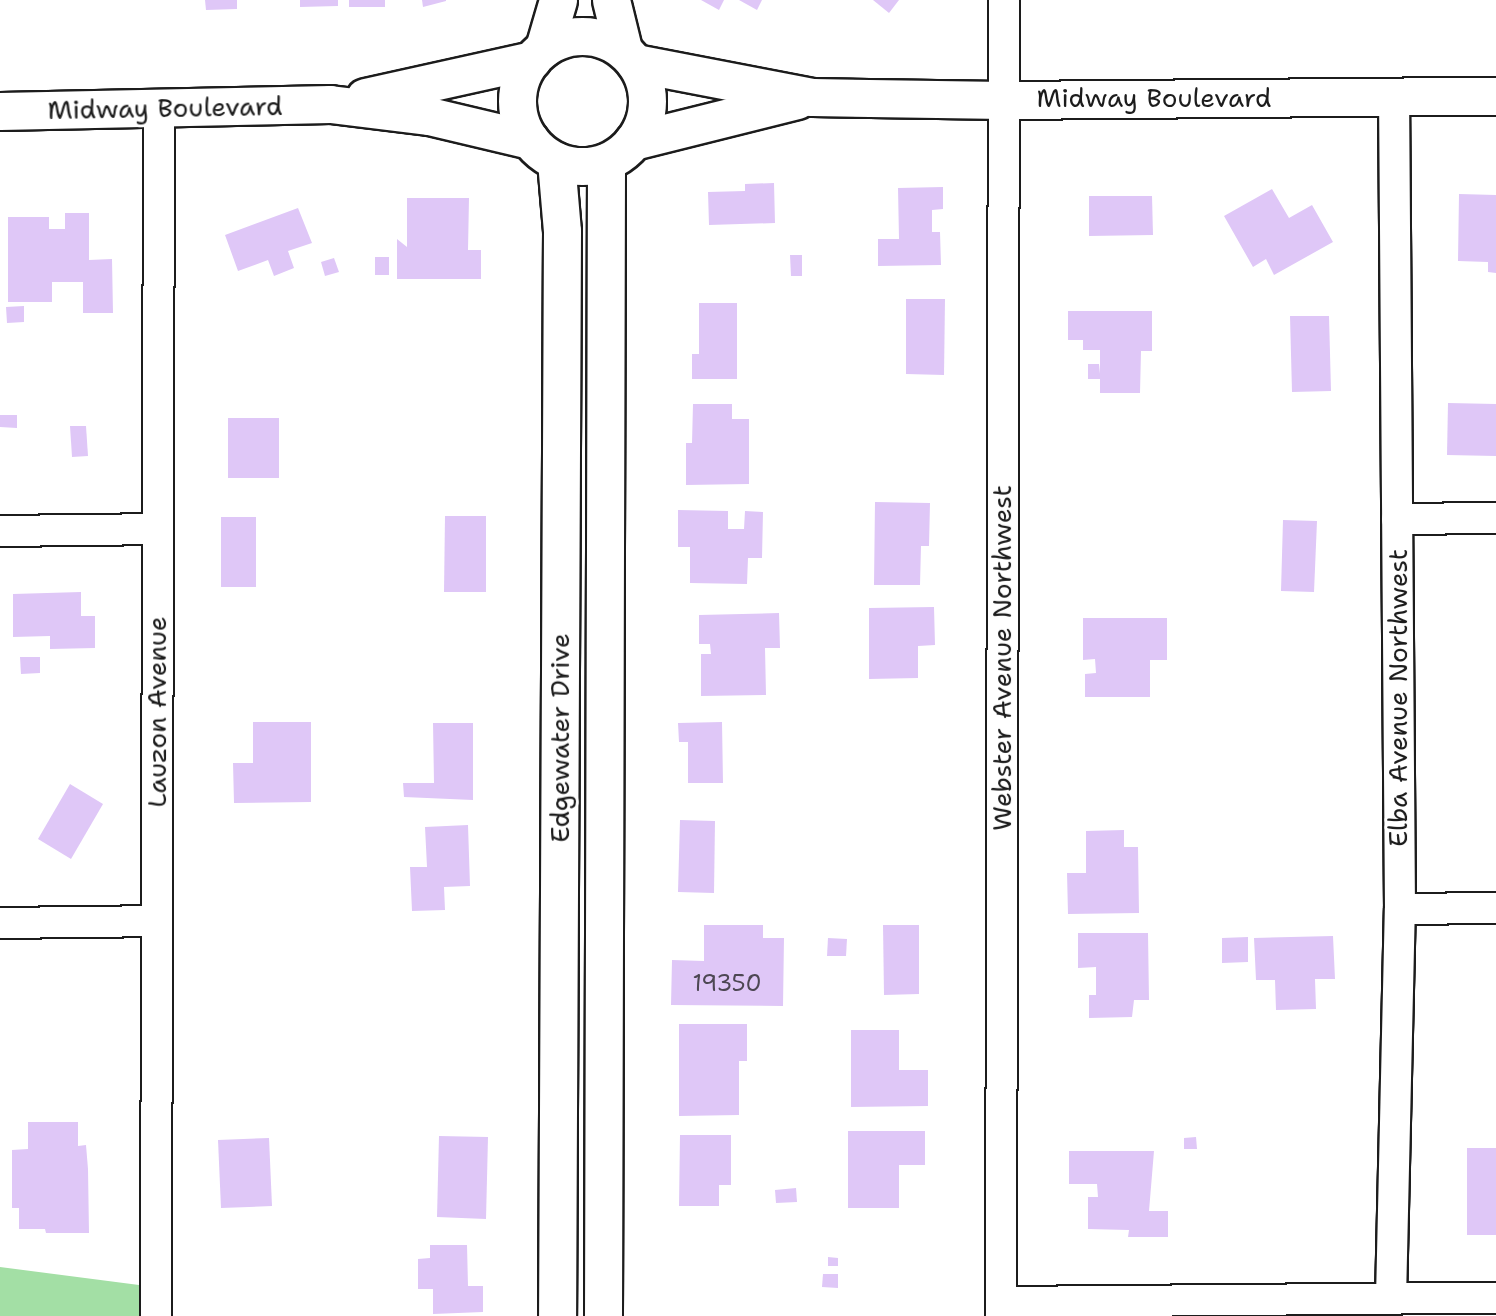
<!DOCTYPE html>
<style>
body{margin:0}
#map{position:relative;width:1496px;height:1316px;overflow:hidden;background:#fff;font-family:"Shantell Sans",sans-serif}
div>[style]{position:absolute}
.green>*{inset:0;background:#a3dfa5}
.building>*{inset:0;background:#dfc7f7}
.roads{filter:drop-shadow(2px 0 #1c1c1c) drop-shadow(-2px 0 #1c1c1c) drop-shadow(0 2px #1c1c1c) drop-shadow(0 -2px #1c1c1c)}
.minor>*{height:30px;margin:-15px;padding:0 15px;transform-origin:15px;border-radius:15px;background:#fff}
.tertiary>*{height:37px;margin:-18.5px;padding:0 18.5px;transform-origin:18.5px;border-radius:18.5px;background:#fff}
.tertiary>.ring{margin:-18.5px;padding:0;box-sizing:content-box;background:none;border:37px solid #fff;border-radius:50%}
span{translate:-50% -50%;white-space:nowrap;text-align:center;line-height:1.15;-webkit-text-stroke:5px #fff;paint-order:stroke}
.number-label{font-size:23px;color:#4d4753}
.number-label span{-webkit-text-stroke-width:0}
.street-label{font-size:26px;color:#1c1c1c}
</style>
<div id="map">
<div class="green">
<i style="clip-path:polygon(0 1267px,139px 1285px,139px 1316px,0 1316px)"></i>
</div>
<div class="building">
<i style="clip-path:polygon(205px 0,237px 0,237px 9px,206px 10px)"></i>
<i style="clip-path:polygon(300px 0,338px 0,338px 6px,300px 7px)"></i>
<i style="clip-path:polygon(349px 0,385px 0,385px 7px,349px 7px)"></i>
<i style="clip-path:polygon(422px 0,446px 0,446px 1px,423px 7px)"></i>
<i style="clip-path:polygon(701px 0,724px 0,719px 10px)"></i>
<i style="clip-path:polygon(739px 0,762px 0,757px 10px)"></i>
<i style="clip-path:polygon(873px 0,899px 0,889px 13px)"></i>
<i style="clip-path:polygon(774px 183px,775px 223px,709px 225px,708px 192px,745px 191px,745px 184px)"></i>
<i style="clip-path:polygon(943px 187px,943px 209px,932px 210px,932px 232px,940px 232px,941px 265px,878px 266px,878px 239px,899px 239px,898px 188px)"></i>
<i style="clip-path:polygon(1272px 189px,1289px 218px,1312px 205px,1333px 242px,1274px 275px,1266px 259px,1253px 267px,1224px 216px)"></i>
<i style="clip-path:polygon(1459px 194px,1496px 195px,1496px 273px,1488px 272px,1488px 262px,1458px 261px)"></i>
<i style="clip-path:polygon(1089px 196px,1152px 196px,1153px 235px,1089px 236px)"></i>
<i style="clip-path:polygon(407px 198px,469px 198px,468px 250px,481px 250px,481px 279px,397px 279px,397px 239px,407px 247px)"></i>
<i style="clip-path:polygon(298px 208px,312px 243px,288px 251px,294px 268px,274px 276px,268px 260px,238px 271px,225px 235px)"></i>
<i style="clip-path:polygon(65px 213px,89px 213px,89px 260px,112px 259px,113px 313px,83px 313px,83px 282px,52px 282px,52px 302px,8px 302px,8px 217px,49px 217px,49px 229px,65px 229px)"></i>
<i style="clip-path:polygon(790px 255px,802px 255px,802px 276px,791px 276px)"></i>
<i style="clip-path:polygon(375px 257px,389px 257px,389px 275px,375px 275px)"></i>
<i style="clip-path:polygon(334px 258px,339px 272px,325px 276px,321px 262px)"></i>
<i style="clip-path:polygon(906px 299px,945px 299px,944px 375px,906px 374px)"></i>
<i style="clip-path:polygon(699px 303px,737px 303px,737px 379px,692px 379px,692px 354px,699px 354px)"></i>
<i style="clip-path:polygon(24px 306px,24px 322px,7px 323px,6px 307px)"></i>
<i style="clip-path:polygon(1068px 311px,1152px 311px,1152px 351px,1141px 351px,1140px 393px,1100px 393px,1100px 379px,1088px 379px,1088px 364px,1099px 364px,1100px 374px,1100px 350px,1083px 350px,1083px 340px,1068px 340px)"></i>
<i style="clip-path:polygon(1290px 316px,1329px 316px,1331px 391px,1292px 392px)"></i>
<i style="clip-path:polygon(1448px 403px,1496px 404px,1496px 456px,1447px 455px)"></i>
<i style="clip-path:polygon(693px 404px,732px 404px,732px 419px,749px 419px,749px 484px,686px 485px,686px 443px,692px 443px)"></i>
<i style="clip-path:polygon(0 415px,17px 415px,17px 428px,0 427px)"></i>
<i style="clip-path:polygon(228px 418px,279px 418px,279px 478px,228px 478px)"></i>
<i style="clip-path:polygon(70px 426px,86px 426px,88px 456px,72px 457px)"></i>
<i style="clip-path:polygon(875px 502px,930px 503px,929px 546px,921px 546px,920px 585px,874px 585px)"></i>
<i style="clip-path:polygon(678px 510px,728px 511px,728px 529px,744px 529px,745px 511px,763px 512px,762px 558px,748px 558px,747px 584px,690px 583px,690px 547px,678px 547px)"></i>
<i style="clip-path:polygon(445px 516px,486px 516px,486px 592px,444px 592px)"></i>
<i style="clip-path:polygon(221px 517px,256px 517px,256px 587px,221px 587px)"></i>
<i style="clip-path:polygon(1283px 520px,1317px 521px,1314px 592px,1281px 591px)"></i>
<i style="clip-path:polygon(81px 592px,81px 616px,95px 616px,95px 648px,50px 649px,50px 636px,13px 637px,13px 594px)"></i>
<i style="clip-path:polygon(934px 607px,935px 645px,918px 646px,918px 678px,869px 679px,869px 608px)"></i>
<i style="clip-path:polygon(779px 613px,780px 648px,765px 648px,766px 695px,701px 696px,701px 654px,711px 654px,710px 644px,699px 644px,699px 615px)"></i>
<i style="clip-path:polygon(1083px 618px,1167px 618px,1167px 660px,1150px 660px,1150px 697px,1085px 697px,1085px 674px,1096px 673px,1095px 659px,1083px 660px)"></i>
<i style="clip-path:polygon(20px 657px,40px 657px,40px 673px,21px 674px)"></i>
<i style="clip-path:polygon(253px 722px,311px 722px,311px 802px,234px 803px,233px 763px,253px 763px)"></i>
<i style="clip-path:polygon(722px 722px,723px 783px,688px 783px,688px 742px,679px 742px,678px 723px)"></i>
<i style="clip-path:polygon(433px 723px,473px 723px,473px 800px,404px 797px,403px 783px,434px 783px)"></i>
<i style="clip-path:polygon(70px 784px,103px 804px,71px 859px,38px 839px)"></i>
<i style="clip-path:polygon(680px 820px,715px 821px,714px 893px,678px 892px)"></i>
<i style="clip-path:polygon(468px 825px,470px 886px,444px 887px,445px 910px,412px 911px,410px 867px,427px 867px,425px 827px)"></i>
<i style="clip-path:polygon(1124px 830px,1124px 847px,1138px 847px,1139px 913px,1068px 914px,1067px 873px,1086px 873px,1086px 831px)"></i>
<i style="clip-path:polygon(704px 925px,763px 925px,763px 938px,784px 938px,783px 1006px,671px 1005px,672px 960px,704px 961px)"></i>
<i style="clip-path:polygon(883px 925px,919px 925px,919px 994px,884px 995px)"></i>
<i style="clip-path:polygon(1078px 933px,1148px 933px,1149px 1000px,1134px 1000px,1132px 1017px,1089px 1018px,1089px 995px,1096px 995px,1096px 967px,1078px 968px)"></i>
<i style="clip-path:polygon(1333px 936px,1335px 979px,1315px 979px,1316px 1009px,1276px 1010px,1275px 980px,1256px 980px,1254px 938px)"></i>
<i style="clip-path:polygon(1248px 937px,1248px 962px,1222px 963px,1222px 938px)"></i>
<i style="clip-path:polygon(828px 938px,847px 939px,846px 956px,827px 956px)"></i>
<i style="clip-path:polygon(679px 1024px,747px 1024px,747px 1061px,739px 1061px,739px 1115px,679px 1116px)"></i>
<i style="clip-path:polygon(851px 1030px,899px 1030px,899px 1070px,928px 1070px,928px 1106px,851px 1107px)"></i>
<i style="clip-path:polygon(28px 1122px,78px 1122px,78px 1146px,86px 1145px,88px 1169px,89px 1233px,46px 1233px,45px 1229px,19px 1229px,19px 1208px,12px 1208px,12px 1150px,28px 1149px)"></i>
<i style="clip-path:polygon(848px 1131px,925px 1131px,925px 1165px,899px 1165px,899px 1208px,848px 1208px)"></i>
<i style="clip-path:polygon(680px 1135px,731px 1135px,731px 1185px,719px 1185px,719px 1206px,679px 1206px)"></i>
<i style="clip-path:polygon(439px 1136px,488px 1137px,486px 1219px,437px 1217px)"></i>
<i style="clip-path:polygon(1196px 1137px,1197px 1149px,1184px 1149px,1184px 1138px)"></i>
<i style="clip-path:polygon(269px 1138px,272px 1206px,221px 1208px,218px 1140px)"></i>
<i style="clip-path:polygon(1467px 1148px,1496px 1148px,1496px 1235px,1467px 1235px)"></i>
<i style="clip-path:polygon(1069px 1151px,1154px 1151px,1149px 1211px,1168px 1211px,1168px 1237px,1128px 1237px,1129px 1230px,1088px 1229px,1088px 1197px,1098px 1197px,1097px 1184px,1069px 1184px)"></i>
<i style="clip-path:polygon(796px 1188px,797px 1202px,776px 1203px,775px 1190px)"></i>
<i style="clip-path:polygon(430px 1245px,467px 1245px,468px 1286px,483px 1286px,483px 1312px,433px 1314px,433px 1289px,418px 1289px,418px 1259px,430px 1258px)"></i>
<i style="clip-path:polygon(828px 1257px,838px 1258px,838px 1266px,828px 1266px)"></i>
<i style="clip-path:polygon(823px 1274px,838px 1274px,838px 1288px,822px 1287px)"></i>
</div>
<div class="roads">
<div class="minor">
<i style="left:1397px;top:519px;width:99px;rotate:-0.6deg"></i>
<i style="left:0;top:531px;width:157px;rotate:-0.7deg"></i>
<i style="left:1400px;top:909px;width:96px;rotate:-0.6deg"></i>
<i style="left:0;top:923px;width:157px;rotate:-0.7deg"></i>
<i style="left:1391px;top:1299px;width:390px;rotate:-88.7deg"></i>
<i style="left:1400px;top:909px;width:812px;rotate:-90.42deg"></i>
<i style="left:1001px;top:1302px;width:495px;rotate:-0.5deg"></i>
<i style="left:156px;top:1316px;width:1208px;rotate:-89.86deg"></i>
<i style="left:1001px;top:1316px;width:1316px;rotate:-89.87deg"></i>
</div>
<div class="tertiary">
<i style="left:611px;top:0;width:50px;rotate:76.2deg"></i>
<i class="ring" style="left:517px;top:36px;width:93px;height:93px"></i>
<i style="left:544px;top:48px;width:50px;rotate:-73.7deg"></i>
<i style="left:635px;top:63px;width:180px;rotate:10.9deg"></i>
<i style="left:812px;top:97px;width:192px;rotate:0.9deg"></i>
<i style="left:1004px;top:100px;width:492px;rotate:-0.5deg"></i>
<i style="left:365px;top:97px;width:171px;rotate:-12.5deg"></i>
<i style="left:0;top:111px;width:330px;rotate:-1.2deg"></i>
<i style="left:330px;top:104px;width:100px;rotate:6.9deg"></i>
<i style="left:429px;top:116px;width:104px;rotate:13.4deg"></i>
<i style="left:633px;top:141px;width:169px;rotate:-14deg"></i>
<i style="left:556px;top:161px;width:70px;rotate:85.1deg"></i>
<i style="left:562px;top:231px;width:1085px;rotate:90.26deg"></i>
<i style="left:603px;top:1316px;width:1154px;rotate:-89.85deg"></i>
</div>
</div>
<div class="number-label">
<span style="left:727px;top:983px">19350</span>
</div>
<div class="street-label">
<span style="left:1154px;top:98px">Midway Boulevard</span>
<span style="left:165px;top:108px;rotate:-1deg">Midway Boulevard</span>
<span style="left:1002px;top:658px;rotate:-90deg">Webster Avenue Northwest</span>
<span style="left:1398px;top:698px;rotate:-90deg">Elba Avenue Northwest</span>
<span style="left:157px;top:712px;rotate:-90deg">Lauzon Avenue</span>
<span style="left:560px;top:738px;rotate:-90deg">Edgewater Drive</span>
</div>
</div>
